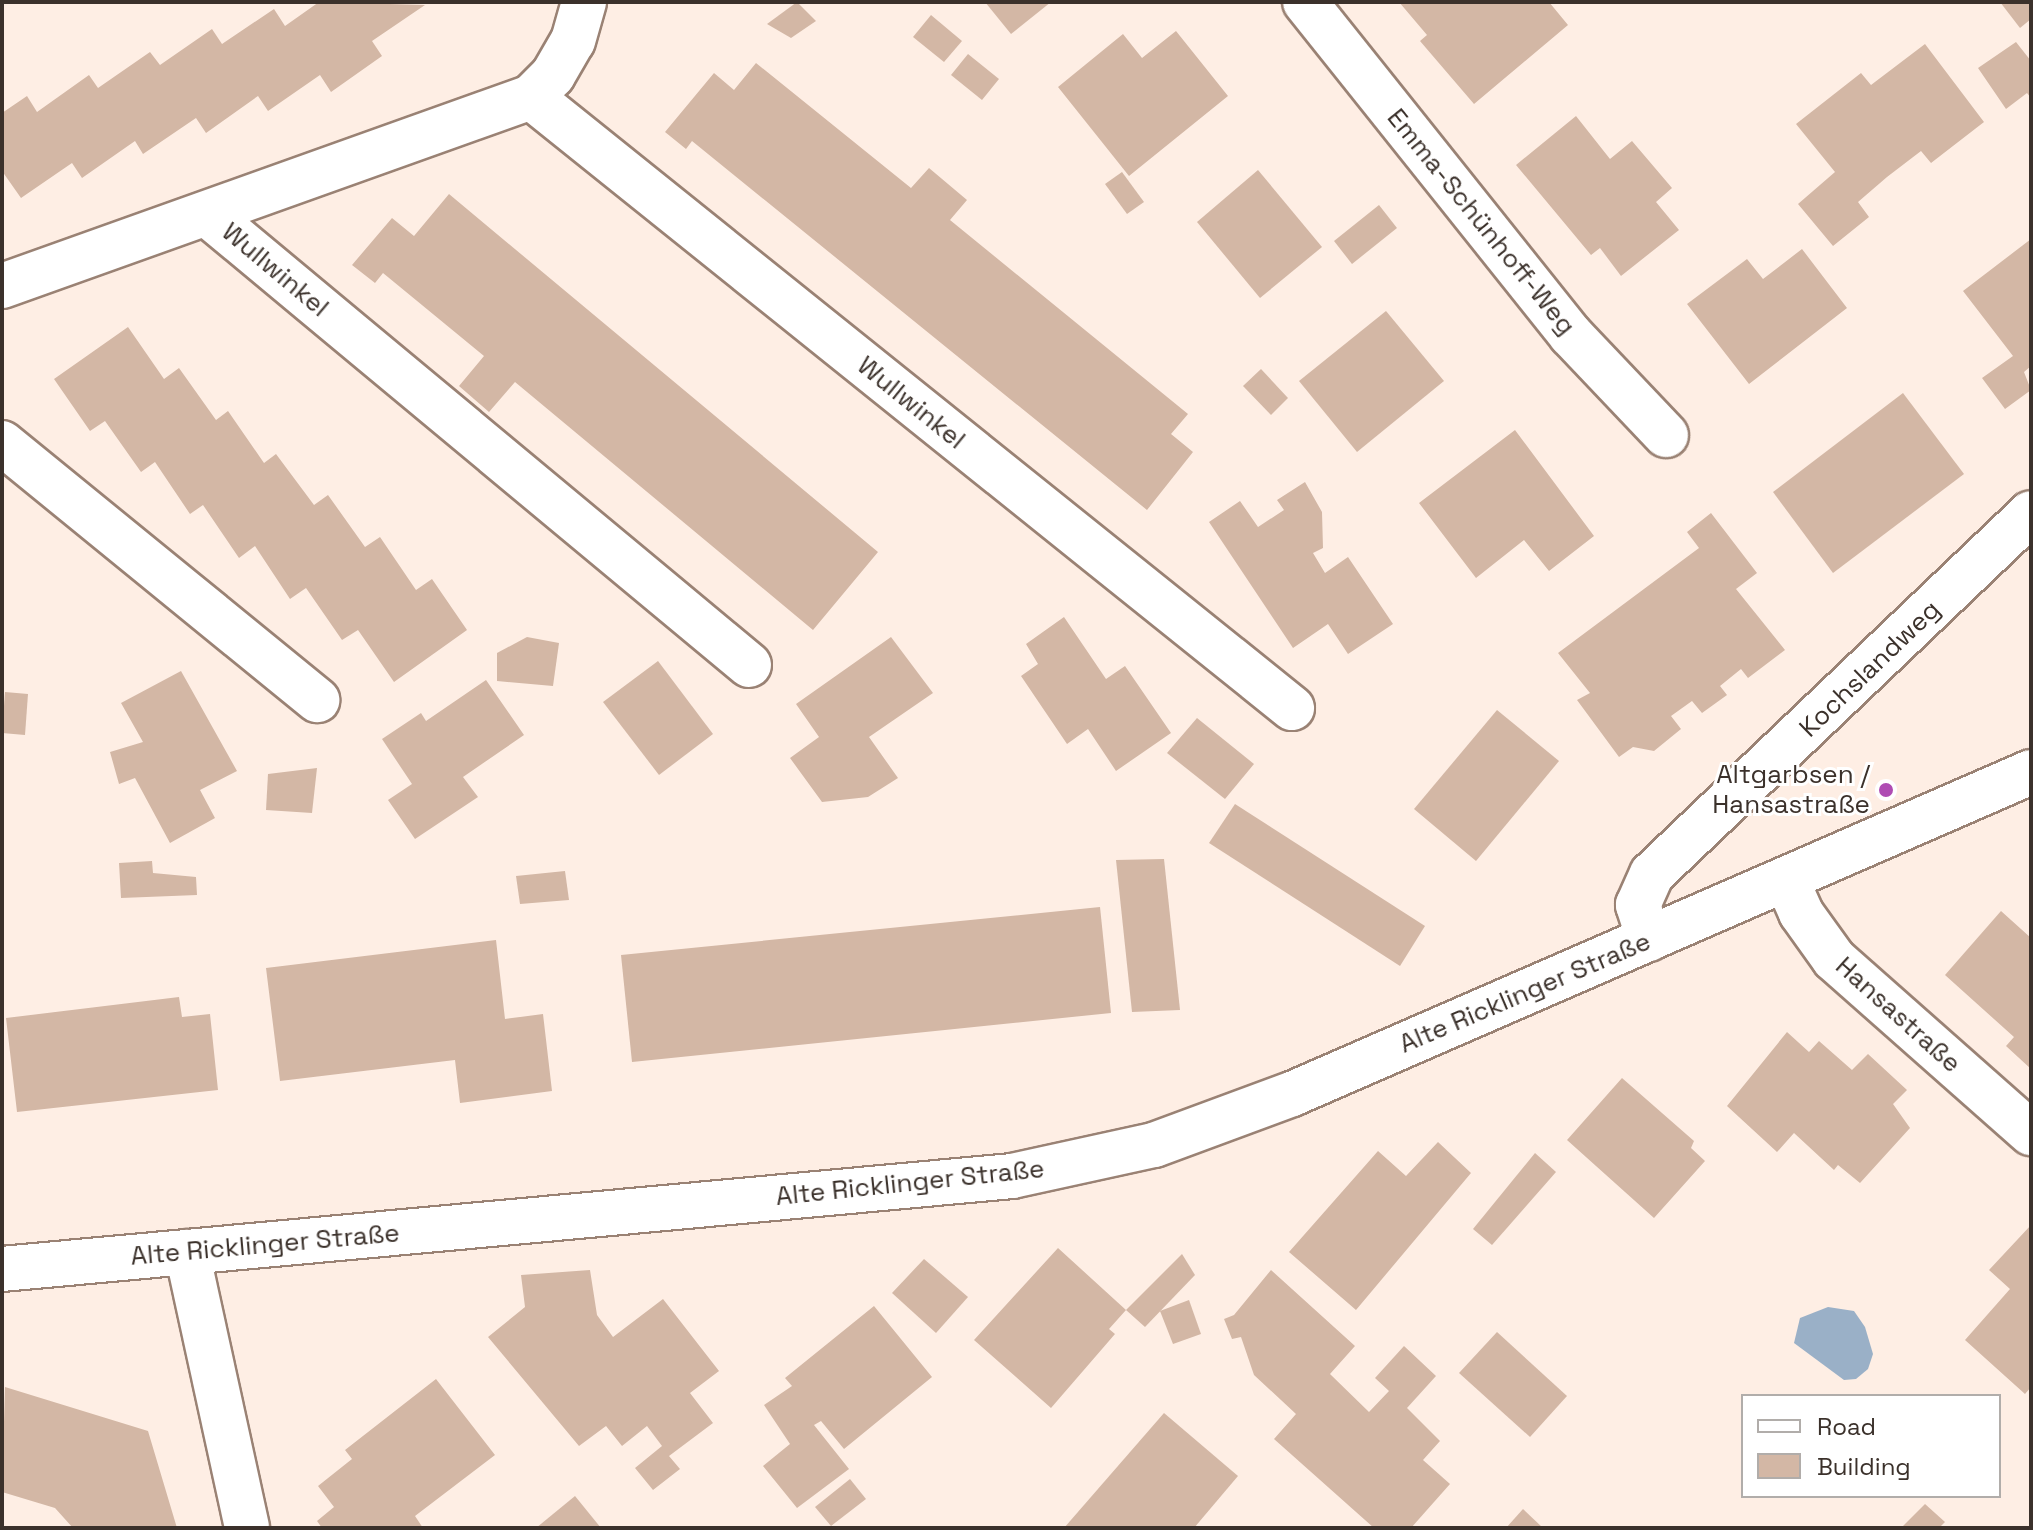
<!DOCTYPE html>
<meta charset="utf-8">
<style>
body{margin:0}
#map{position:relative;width:2033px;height:1530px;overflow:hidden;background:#feeee4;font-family:"Space Grotesk",sans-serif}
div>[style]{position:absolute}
.water>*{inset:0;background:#9ab0c7}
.building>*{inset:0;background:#d3b7a5}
.roads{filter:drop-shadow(2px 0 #9a8274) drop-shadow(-2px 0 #9a8274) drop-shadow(0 2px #9a8274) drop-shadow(0 -2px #9a8274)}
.street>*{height:44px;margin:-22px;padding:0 22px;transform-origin:22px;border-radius:22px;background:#fff}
.secondary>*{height:44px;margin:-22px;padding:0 22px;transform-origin:22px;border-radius:22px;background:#fff}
.dots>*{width:22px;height:22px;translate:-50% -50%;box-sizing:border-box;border:4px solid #fff;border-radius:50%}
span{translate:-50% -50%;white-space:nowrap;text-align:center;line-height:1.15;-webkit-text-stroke:6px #fff;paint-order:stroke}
.street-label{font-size:26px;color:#3b312b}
.poi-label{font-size:26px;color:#3b312b}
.right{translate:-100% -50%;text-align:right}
.frame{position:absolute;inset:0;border:4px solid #3b312b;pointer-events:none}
.legend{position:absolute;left:1741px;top:1394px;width:260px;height:104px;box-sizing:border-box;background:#fff;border:2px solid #b1adaa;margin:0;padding:10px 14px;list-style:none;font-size:24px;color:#3b312b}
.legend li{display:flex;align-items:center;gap:16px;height:40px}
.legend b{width:40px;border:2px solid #b1adaa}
</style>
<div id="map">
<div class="water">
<i style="clip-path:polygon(1828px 1307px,1854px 1311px,1865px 1327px,1873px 1354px,1868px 1369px,1856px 1379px,1844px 1380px,1794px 1343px,1800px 1318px)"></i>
</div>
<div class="building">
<i style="clip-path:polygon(319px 2px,425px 5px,372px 41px,382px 56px,331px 92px,320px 75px,268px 111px,258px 96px,206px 133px,196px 118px,143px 154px,135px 141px,82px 178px,72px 163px,21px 198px,2px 171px,2px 113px,27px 96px,37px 112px,89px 75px,98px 88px,150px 52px,160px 65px,212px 29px,222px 44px,274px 9px,285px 26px)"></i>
<i style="clip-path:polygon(797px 2px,816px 21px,791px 38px,767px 24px)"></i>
<i style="clip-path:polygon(985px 2px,1051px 2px,1011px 34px)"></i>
<i style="clip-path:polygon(1399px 2px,1549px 2px,1568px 25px,1474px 104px,1420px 41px,1427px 35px)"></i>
<i style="clip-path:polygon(2000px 2px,2031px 2px,2031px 19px,2020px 28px)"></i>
<i style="clip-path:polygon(931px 15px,962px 41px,944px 62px,913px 37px)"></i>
<i style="clip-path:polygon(1176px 31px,1228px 96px,1129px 176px,1058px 87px,1123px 34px,1142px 58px)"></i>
<i style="clip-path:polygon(2016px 42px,2031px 61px,2031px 98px,2027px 93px,2006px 109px,1978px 68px)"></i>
<i style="clip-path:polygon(1925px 44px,1984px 122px,1931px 163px,1921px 151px,1887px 177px,1858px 202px,1869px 217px,1833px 246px,1798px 204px,1835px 172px,1796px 124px,1861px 73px,1871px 85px)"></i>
<i style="clip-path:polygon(968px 54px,999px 79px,982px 100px,951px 75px)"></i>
<i style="clip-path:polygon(756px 63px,911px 188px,929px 168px,967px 200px,950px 220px,1188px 414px,1171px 434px,1193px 452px,1147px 510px,692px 141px,686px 149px,665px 132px,714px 73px,734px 90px)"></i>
<i style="clip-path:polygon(1576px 116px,1610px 159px,1632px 141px,1672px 188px,1656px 202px,1679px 230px,1621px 276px,1600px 248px,1591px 255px,1516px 165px)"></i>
<i style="clip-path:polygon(1258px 170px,1322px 247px,1260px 298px,1197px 222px)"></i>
<i style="clip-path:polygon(1122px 172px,1144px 202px,1127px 214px,1105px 184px)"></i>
<i style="clip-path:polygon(449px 194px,878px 552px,813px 630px,515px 382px,489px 412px,459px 386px,484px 356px,383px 273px,375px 283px,352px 265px,392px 218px,414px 236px)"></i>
<i style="clip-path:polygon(1379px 205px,1397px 228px,1352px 264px,1334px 241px)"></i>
<i style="clip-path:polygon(2031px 239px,2031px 366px,2024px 372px,2031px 390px,2005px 409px,1982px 378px,2013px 356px,1963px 291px)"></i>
<i style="clip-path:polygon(1802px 249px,1847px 308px,1749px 384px,1687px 304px,1747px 259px,1763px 279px)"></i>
<i style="clip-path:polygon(1386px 311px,1444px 381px,1357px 452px,1299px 381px)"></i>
<i style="clip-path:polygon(128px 327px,164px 379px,179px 368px,216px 420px,228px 411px,264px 463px,276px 454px,314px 505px,328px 495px,365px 547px,380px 537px,416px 590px,432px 579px,467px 630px,394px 682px,358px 630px,342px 640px,306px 588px,290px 599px,255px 546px,239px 558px,203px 505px,190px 514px,155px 462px,141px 472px,105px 421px,90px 431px,54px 379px)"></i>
<i style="clip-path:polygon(1261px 369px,1288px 398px,1271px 415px,1243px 386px)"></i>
<i style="clip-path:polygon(1903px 393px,1964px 474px,1833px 573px,1773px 492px)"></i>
<i style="clip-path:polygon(1515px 430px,1594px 536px,1549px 571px,1524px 540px,1476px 578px,1419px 503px)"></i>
<i style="clip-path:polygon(1305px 482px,1322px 512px,1323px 548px,1313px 553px,1325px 573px,1348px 557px,1393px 624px,1348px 654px,1328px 624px,1293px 648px,1209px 522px,1240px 501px,1258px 527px,1284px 510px,1277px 500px)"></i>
<i style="clip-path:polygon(1711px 513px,1757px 573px,1736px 589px,1785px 650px,1748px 678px,1741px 669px,1720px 686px,1727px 695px,1702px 713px,1692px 701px,1671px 716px,1681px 729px,1654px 751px,1633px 747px,1619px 757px,1577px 700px,1590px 693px,1558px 653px,1699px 548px,1687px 532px)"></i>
<i style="clip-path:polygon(1064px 617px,1106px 679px,1125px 666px,1171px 733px,1116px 771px,1088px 729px,1067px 744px,1021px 676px,1038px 664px,1026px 644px)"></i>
<i style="clip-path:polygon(527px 637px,559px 643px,553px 686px,497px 681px,497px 653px)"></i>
<i style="clip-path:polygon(891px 637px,933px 693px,869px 737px,898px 778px,868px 797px,822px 802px,790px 758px,819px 737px,796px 704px)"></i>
<i style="clip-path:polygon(658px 661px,713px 734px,659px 775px,603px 702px)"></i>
<i style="clip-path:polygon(181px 671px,237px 771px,200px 790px,215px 818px,170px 843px,135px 778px,119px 784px,110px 752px,143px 742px,121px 703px)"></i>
<i style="clip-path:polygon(486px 680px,524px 735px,463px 777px,478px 797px,415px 839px,388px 800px,412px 784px,382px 739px,421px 713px,426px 721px)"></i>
<i style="clip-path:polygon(5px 692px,28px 694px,25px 735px,2px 733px)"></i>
<i style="clip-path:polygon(1497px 710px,1559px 761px,1476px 861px,1414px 809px)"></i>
<i style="clip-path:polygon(1197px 718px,1254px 764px,1225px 799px,1167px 753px)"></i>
<i style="clip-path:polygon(317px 768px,312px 813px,266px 810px,268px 774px)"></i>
<i style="clip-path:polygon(1235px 804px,1425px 926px,1400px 966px,1209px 843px)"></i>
<i style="clip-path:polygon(1164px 859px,1180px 1010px,1132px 1012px,1116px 860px)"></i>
<i style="clip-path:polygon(152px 861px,153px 873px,196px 877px,197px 895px,121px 898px,119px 863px)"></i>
<i style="clip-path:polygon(565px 871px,569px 900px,520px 904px,516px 876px)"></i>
<i style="clip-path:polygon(1100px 907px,1111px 1013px,632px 1062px,621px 955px)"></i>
<i style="clip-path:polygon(2001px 911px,2031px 938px,2031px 1069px,2006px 1046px,2014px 1037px,1945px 975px)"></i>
<i style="clip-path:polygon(496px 940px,505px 1019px,543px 1014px,552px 1091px,460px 1103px,455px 1060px,280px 1081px,266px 968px)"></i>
<i style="clip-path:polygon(179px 997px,182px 1017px,210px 1014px,218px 1090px,17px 1112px,6px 1018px)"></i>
<i style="clip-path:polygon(1787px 1032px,1809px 1052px,1819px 1041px,1852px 1070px,1868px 1054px,1907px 1090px,1893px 1104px,1910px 1128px,1860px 1183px,1838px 1165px,1834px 1170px,1794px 1133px,1777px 1152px,1727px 1106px)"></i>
<i style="clip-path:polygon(1622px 1078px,1694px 1141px,1691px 1148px,1705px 1161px,1654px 1218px,1567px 1140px)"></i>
<i style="clip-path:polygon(1438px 1142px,1471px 1173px,1356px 1310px,1289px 1252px,1378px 1151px,1406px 1176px)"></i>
<i style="clip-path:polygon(1535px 1153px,1556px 1172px,1492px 1245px,1473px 1229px)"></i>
<i style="clip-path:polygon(2031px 1225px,2031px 1387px,2025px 1394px,1965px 1340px,2010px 1289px,1989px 1270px)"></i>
<i style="clip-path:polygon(1058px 1248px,1126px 1310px,1109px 1329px,1115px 1334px,1051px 1408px,974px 1340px)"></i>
<i style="clip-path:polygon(1182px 1254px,1195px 1275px,1145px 1327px,1126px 1310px)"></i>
<i style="clip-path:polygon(924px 1259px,968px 1297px,936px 1333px,892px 1293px)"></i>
<i style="clip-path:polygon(590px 1270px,597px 1315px,613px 1337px,663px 1299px,719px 1371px,690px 1393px,713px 1423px,669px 1456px,680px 1469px,653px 1490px,635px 1468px,662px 1446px,647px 1426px,622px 1446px,606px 1426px,579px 1446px,488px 1337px,525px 1307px,521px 1275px)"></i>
<i style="clip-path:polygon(1271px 1270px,1355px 1346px,1330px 1374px,1369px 1412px,1389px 1391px,1375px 1378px,1404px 1346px,1436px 1376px,1407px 1408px,1440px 1441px,1423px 1460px,1450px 1484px,1411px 1528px,1374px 1528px,1274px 1439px,1296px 1414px,1254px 1375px,1241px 1337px,1232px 1339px,1224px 1319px,1234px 1315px)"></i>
<i style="clip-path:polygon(1189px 1300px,1201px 1334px,1173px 1344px,1160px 1311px)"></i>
<i style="clip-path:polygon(874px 1306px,932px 1377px,844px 1449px,821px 1421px,814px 1425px,849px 1469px,797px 1508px,763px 1466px,790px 1444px,764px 1405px,792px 1386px,785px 1378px)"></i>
<i style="clip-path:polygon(1497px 1332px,1567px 1396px,1530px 1437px,1459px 1373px)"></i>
<i style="clip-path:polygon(436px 1379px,495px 1455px,415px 1516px,423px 1528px,322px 1528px,317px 1521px,334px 1507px,318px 1486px,352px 1459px,345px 1450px)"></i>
<i style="clip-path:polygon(5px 1387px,148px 1431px,177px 1528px,73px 1528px,55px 1508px,2px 1492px)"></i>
<i style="clip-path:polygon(1164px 1413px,1238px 1476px,1194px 1528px,1064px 1528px)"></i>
<i style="clip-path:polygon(850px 1479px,866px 1499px,831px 1526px,815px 1507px)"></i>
<i style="clip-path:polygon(575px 1496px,601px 1528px,536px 1528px)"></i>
<i style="clip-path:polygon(1925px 1504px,1945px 1522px,1939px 1528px,1901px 1528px)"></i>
<i style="clip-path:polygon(1523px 1509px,1543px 1528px,1506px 1528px)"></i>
</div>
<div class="roads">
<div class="street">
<i style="left:1305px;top:2px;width:426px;rotate:51.4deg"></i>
<i style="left:1571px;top:335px;width:138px;rotate:46.5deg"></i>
<i style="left:531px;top:97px;width:976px;rotate:38.76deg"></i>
<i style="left:207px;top:214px;width:705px;rotate:39.76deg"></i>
<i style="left:2px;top:286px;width:562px;rotate:-19.66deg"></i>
<i style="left:531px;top:97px;width:31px;rotate:-45deg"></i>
<i style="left:553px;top:75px;width:39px;rotate:-60deg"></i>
<i style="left:573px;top:41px;width:41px;rotate:-74.2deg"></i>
<i style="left:2px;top:443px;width:407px;rotate:39.2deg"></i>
<i style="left:1786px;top:879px;width:37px;rotate:66deg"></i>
<i style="left:1801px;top:913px;width:57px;rotate:54.3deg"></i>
<i style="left:1834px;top:959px;width:263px;rotate:41.5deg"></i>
<i style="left:1649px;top:939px;width:36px;rotate:-108deg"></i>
<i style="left:1638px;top:905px;width:34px;rotate:-66deg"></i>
<i style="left:1652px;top:874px;width:523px;rotate:-43.61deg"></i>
<i style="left:187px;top:1252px;width:282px;rotate:77.7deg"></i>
</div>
<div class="secondary">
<i style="left:2px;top:1269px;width:1014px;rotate:-5.26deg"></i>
<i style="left:1012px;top:1176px;width:145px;rotate:-12.3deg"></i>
<i style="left:1154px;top:1145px;width:147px;rotate:-20.3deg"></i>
<i style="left:1292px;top:1094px;width:806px;rotate:-23.54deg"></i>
</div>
</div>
<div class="dots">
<i style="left:1886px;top:790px;background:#af4cb3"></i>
</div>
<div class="street-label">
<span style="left:1481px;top:222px;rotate:51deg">Emma-Schünhoff-Weg</span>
<span style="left:275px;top:270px;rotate:40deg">Wullwinkel</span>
<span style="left:911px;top:403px;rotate:39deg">Wullwinkel</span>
<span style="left:1870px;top:669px;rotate:-44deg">Kochslandweg</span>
<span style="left:1525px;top:993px;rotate:-23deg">Alte Ricklinger Straße</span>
<span style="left:1898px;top:1015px;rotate:42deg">Hansastraße</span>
<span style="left:910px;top:1183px;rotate:-6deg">Alte Ricklinger Straße</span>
<span style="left:265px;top:1245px;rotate:-5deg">Alte Ricklinger Straße</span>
</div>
<div class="poi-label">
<span class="right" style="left:1870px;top:790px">Altgarbsen /<br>Hansastraße</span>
</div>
<div class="frame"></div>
<ul class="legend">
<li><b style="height:10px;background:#fff"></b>Road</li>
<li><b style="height:22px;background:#d3b7a5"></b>Building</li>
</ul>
</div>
